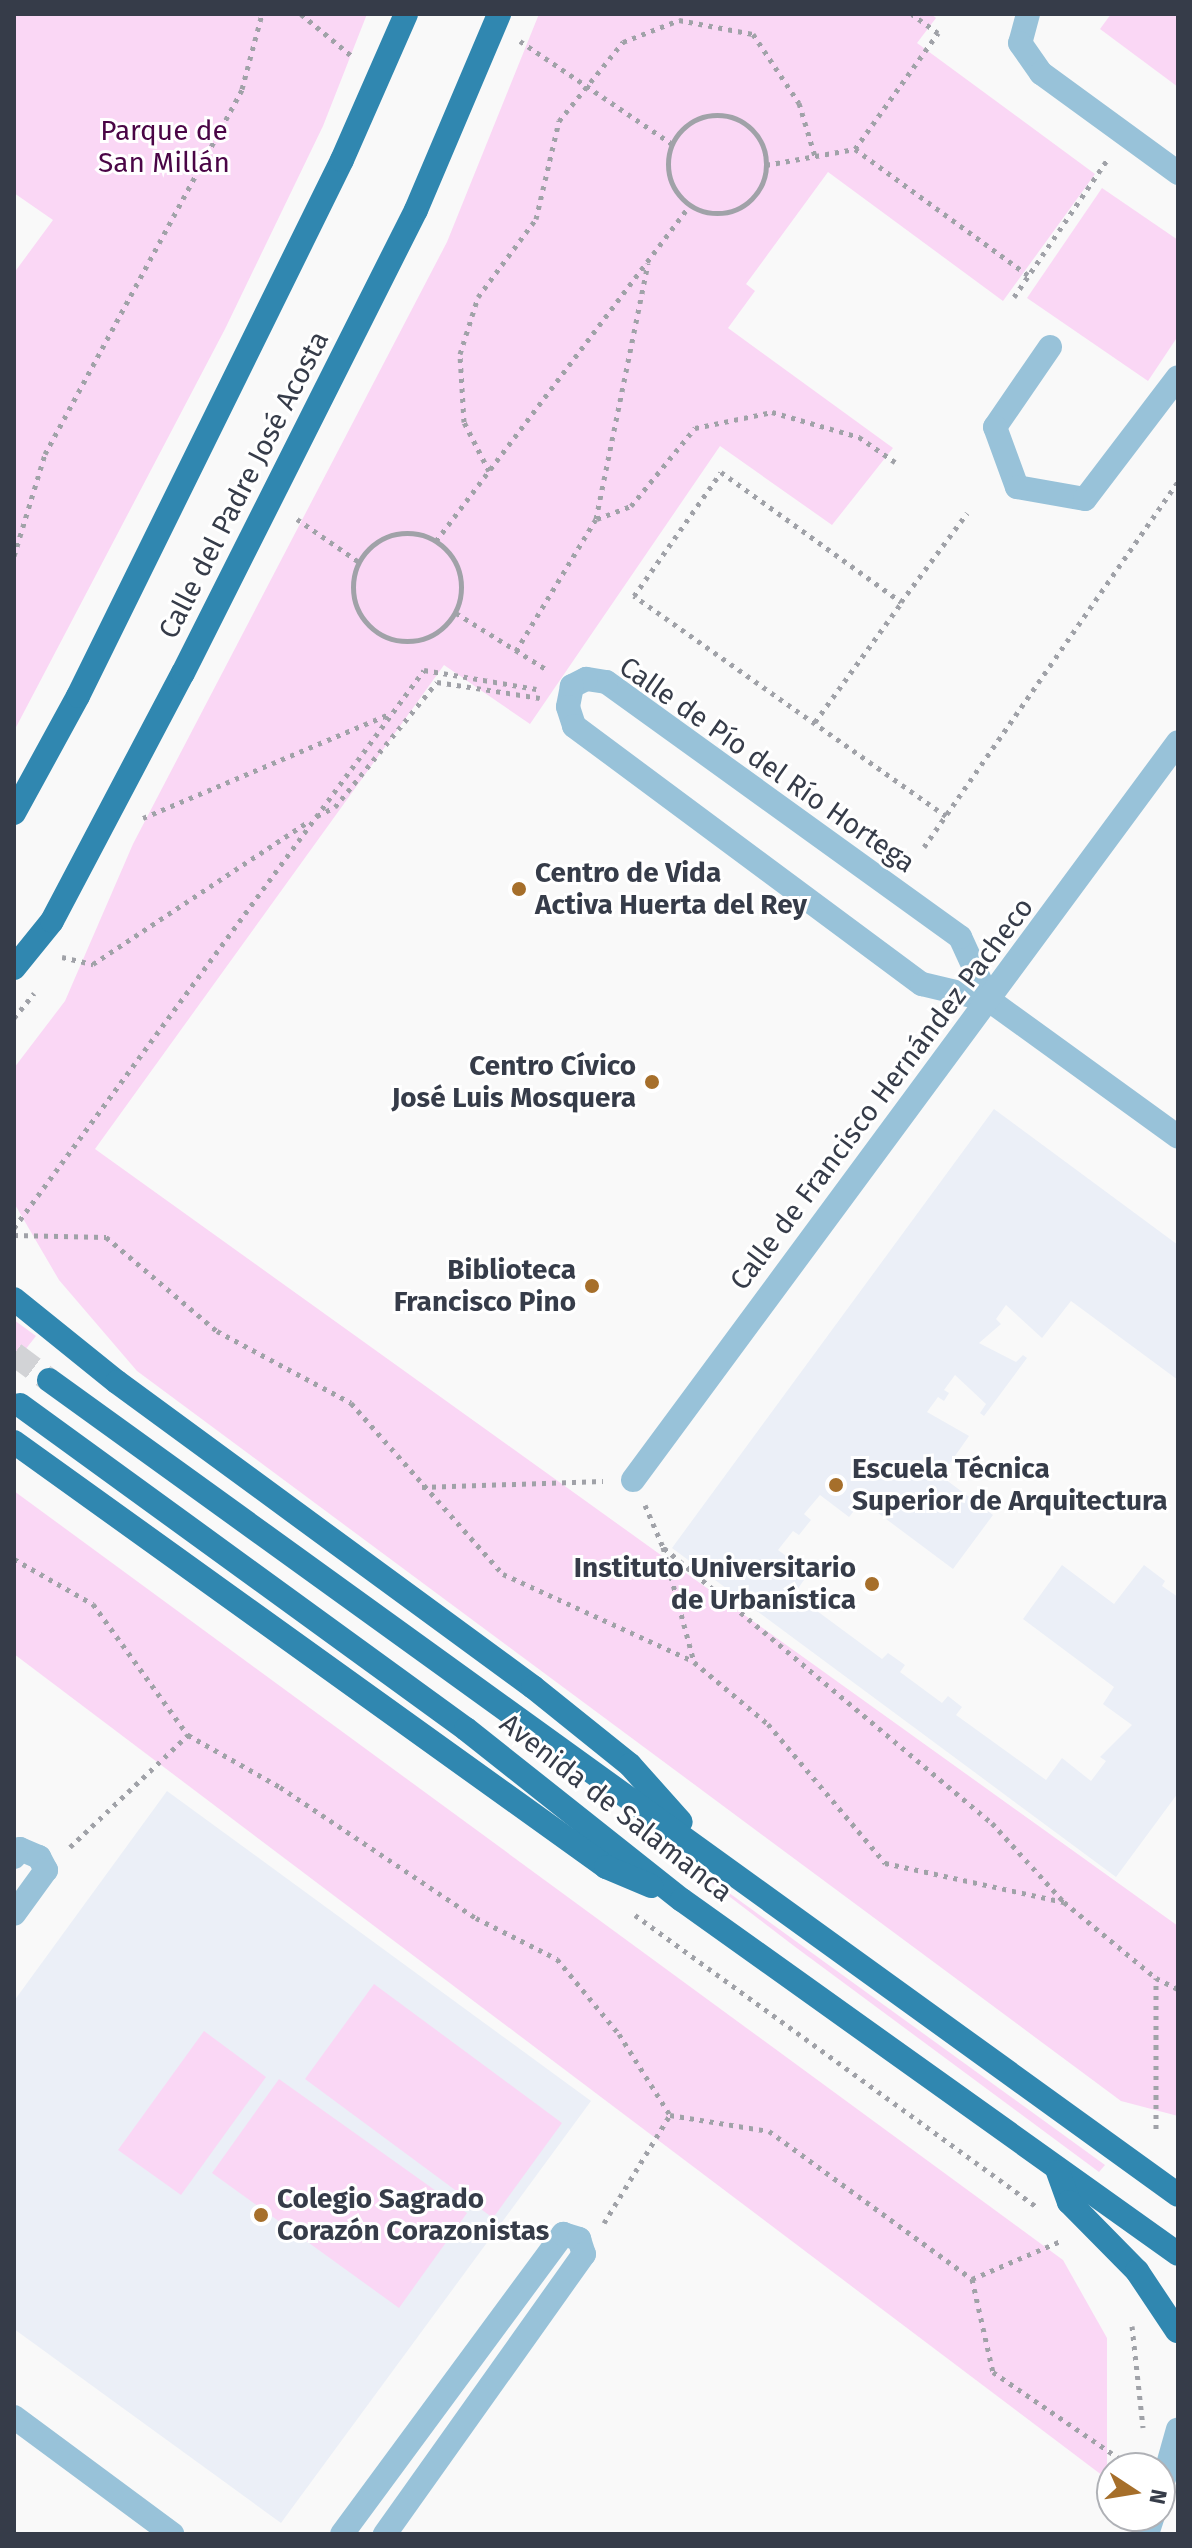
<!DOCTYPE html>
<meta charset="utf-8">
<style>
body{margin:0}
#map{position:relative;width:1192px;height:2548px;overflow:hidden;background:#f9f9f9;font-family:"Fira Sans",sans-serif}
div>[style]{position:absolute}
.built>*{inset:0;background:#ebeff7}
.green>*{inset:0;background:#fad7f5}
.trunk-tunnel>*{height:24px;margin-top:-12px;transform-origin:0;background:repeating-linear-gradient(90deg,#d2d3d6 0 24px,transparent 0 36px)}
.path>*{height:5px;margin-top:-2.5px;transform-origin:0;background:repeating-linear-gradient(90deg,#a0a2a8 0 4px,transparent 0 10px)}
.path>.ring{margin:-2.5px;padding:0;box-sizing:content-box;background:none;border:5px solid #a0a2a8;border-radius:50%}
.minor>*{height:24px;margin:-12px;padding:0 12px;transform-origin:12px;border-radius:12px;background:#98c2d9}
.tertiary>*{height:24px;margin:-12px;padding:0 12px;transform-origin:12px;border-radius:12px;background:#98c2d9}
.trunk>*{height:24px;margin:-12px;padding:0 12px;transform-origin:12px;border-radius:12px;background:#3087b0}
.dots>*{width:22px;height:22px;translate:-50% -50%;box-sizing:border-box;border:4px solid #fff;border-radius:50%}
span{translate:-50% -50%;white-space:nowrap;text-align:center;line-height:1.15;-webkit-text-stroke:6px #fff;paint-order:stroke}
.park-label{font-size:28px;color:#4a0546}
.street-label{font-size:28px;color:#363c49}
.poi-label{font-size:28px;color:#363c49;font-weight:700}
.left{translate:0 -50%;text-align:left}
.right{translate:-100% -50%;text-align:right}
.frame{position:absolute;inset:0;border:16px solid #363c49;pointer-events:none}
.north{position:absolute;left:1096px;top:2452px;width:80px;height:80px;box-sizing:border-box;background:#fff;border:2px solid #afb1b6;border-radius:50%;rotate:102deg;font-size:22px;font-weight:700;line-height:32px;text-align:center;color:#363c49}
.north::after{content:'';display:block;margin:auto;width:28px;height:36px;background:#a66f2b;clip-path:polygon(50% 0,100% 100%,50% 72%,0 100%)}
</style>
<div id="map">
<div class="built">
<i style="clip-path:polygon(994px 1109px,1178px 1245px,1178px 1380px,1071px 1301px,1042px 1338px,1006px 1305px,996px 1319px,1001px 1324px,979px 1343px,1016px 1362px,1023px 1355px,1027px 1358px,984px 1416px,980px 1413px,986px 1404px,955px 1375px,944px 1390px,949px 1393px,944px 1401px,938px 1397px,927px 1412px,969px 1436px,941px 1476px,993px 1515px,953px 1569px,862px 1501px,849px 1517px,820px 1495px,804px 1514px,811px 1520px,799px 1535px,793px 1531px,778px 1550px,809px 1573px,794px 1594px,882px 1659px,888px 1653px,905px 1665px,900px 1672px,942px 1703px,948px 1696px,962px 1707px,956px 1715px,1046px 1780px,1062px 1758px,1091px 1781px,1106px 1761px,1100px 1757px,1132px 1725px,1103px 1704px,1114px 1687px,1023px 1619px,1062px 1565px,1114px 1604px,1144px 1565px,1165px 1581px,1162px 1586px,1178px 1597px,1178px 1793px,1116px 1877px,672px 1548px)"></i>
<i style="clip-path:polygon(167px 1791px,591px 2101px,281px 2523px,14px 2329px,14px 2001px)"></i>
</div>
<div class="green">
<i style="clip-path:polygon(14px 14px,367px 14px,323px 126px,225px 329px,14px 731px,14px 273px,53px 220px,14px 193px)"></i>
<i style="clip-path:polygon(539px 14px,931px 14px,936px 18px,917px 43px,1095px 174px,1003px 301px,828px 172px,746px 284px,755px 291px,728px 328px,893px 448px,832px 525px,720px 446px,530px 724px,444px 665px,95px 1149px,1178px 1926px,1178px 2116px,1121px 2101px,137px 1371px,59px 1280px,14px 1203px,14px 1068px,65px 1001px,133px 844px,447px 242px)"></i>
<i style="clip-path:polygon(1111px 14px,1178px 14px,1178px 87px,1100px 29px)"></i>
<i style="clip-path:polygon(1102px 188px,1178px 240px,1178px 336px,1148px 381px,1027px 298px)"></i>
<i style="clip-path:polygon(14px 1320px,36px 1336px,14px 1364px)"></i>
<i style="clip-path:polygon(14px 1491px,1063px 2260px,1107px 2338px,1107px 2479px,14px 1654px)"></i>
<i style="clip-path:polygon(645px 1832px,1105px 2165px,1099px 2172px,794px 1946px)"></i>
<i style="clip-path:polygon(374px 1984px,562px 2123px,493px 2218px,305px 2079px)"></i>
<i style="clip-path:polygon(204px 2031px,266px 2077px,181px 2195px,118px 2150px)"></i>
<i style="clip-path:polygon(279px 2079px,467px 2213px,399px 2308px,212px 2173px)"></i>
</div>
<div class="trunk-tunnel">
<i style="left:14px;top:1354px;width:44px;rotate:36.6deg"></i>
</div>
<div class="path">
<i style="left:301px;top:14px;width:67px;rotate:39.6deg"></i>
<i style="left:520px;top:41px;width:184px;rotate:34.1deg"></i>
<i class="ring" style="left:668px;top:115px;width:93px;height:93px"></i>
<i style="left:855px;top:149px;width:214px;rotate:36.1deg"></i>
<i style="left:766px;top:165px;width:90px;rotate:-10.2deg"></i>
<i style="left:855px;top:149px;width:143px;rotate:-54.4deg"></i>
<i style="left:938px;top:33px;width:32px;rotate:-144deg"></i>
<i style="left:1014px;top:297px;width:166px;rotate:-55.8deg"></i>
<i style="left:489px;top:471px;width:55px;rotate:-117deg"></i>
<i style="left:464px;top:422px;width:68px;rotate:-93.4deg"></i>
<i style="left:460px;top:354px;width:60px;rotate:-72.5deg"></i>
<i style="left:478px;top:297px;width:97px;rotate:-53.4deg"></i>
<i style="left:536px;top:219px;width:101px;rotate:-76.8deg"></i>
<i style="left:559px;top:121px;width:102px;rotate:-51deg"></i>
<i style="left:623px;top:42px;width:60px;rotate:-21.4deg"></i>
<i style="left:679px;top:20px;width:75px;rotate:10.7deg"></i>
<i style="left:753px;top:34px;width:83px;rotate:56.3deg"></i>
<i style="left:799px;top:103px;width:55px;rotate:73.2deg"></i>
<i style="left:297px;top:519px;width:75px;rotate:34.7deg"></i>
<i style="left:597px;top:519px;width:36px;rotate:-21deg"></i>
<i style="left:631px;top:506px;width:101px;rotate:-50.6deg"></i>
<i style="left:695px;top:428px;width:79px;rotate:-11.7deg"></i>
<i style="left:772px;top:412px;width:91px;rotate:16deg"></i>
<i style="left:859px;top:437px;width:44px;rotate:34.8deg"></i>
<i class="ring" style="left:353px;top:533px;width:103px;height:103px"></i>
<i style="left:436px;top:541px;width:421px;rotate:-52.9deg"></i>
<i style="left:14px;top:556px;width:107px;rotate:-73.1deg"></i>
<i style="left:45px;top:454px;width:415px;rotate:-61.6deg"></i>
<i style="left:242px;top:89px;width:78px;rotate:-75.1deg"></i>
<i style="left:456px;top:613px;width:106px;rotate:31.9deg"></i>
<i style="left:516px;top:651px;width:154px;rotate:-58.8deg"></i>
<i style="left:596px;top:519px;width:261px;rotate:-78.5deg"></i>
<i style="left:815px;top:722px;width:147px;rotate:-54.1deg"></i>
<i style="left:317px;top:816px;width:20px;rotate:-27deg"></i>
<i style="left:335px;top:807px;width:161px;rotate:-50.8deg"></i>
<i style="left:437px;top:682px;width:104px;rotate:8.8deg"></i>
<i style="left:946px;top:816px;width:382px;rotate:-144.8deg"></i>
<i style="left:634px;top:596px;width:151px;rotate:-54.9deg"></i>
<i style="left:721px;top:472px;width:222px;rotate:35.8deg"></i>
<i style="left:901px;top:602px;width:111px;rotate:-53.4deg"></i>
<i style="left:143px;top:818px;width:269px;rotate:-22.9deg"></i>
<i style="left:924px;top:847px;width:445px;rotate:-55.2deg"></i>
<i style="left:62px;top:957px;width:32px;rotate:13deg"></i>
<i style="left:93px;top:964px;width:259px;rotate:-33.5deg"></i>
<i style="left:14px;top:1018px;width:32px;rotate:-51deg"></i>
<i style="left:14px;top:1228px;width:692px;rotate:-53.69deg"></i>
<i style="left:424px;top:670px;width:114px;rotate:9.6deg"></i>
<i style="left:14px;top:1235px;width:92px;rotate:1.2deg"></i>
<i style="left:106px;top:1237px;width:145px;rotate:40.3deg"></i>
<i style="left:217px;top:1331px;width:152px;rotate:28.2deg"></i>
<i style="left:351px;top:1403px;width:229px;rotate:48.4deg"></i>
<i style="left:503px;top:1574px;width:209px;rotate:24.6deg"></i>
<i style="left:422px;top:1487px;width:181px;rotate:-1.9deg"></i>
<i style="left:645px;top:1505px;width:46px;rotate:66.8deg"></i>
<i style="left:663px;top:1547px;width:119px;rotate:74.9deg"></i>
<i style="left:694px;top:1662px;width:97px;rotate:40deg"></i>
<i style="left:768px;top:1724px;width:182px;rotate:49.9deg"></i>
<i style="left:885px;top:1863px;width:183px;rotate:12.3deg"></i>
<i style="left:664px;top:1548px;width:428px;rotate:40deg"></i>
<i style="left:992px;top:1823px;width:107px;rotate:47.7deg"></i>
<i style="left:1064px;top:1902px;width:119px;rotate:39.6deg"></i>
<i style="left:1156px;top:1978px;width:25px;rotate:27deg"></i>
<i style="left:14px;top:1559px;width:91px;rotate:29.7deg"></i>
<i style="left:93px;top:1604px;width:162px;rotate:54.1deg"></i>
<i style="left:188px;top:1735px;width:106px;rotate:29.5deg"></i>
<i style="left:280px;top:1787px;width:236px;rotate:33.8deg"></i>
<i style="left:476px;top:1918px;width:91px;rotate:26.8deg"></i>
<i style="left:557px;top:1959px;width:97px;rotate:50.4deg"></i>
<i style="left:619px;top:2034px;width:96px;rotate:57.8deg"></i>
<i style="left:670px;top:2115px;width:100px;rotate:9.2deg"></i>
<i style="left:769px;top:2131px;width:251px;rotate:36.1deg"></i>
<i style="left:972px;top:2279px;width:95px;rotate:77.3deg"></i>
<i style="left:993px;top:2372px;width:170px;rotate:34.4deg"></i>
<i style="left:70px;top:1847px;width:163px;rotate:-43.5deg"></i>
<i style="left:635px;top:1915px;width:498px;rotate:36deg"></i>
<i style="left:1156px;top:2129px;width:151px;rotate:-90deg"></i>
<i style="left:604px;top:2223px;width:127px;rotate:-58.6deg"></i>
<i style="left:972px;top:2279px;width:99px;rotate:-23.2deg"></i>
<i style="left:1132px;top:2326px;width:102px;rotate:83.8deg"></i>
</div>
<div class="minor">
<i style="left:1028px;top:14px;width:30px;rotate:105deg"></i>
<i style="left:1020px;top:43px;width:37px;rotate:55deg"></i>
<i style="left:1041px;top:73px;width:170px;rotate:36.1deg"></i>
<i style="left:1050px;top:347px;width:97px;rotate:124.5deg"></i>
<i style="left:995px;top:427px;width:64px;rotate:69.9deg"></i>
<i style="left:1017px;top:487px;width:69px;rotate:10deg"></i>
<i style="left:1085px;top:499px;width:153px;rotate:-52.7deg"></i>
<i style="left:989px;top:1000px;width:69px;rotate:-114.7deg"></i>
<i style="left:960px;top:937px;width:436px;rotate:-144.2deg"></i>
<i style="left:606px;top:682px;width:20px;rotate:-171deg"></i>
<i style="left:586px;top:679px;width:16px;rotate:153deg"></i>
<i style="left:572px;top:686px;width:21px;rotate:101deg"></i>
<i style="left:568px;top:707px;width:20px;rotate:72deg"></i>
<i style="left:574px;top:726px;width:433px;rotate:36.6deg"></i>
<i style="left:922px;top:984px;width:69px;rotate:13.4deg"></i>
<i style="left:989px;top:1000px;width:233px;rotate:35.9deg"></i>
<i style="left:633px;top:1480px;width:917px;rotate:-53.55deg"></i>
<i style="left:14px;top:1857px;width:10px;rotate:-53deg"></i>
<i style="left:20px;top:1849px;width:21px;rotate:23deg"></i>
<i style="left:39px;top:1857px;width:15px;rotate:62deg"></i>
<i style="left:46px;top:1870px;width:54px;rotate:126deg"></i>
<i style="left:14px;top:2417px;width:197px;rotate:36.5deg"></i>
<i style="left:342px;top:2534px;width:373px;rotate:-53.6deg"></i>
<i style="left:563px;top:2234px;width:17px;rotate:17deg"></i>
<i style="left:579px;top:2239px;width:16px;rotate:72deg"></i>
<i style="left:584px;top:2254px;width:344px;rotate:125.4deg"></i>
</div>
<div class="tertiary">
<i style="left:1160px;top:2493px;width:66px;rotate:-74.3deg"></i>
<i style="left:1147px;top:2534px;width:19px;rotate:-72deg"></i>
</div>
<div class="trunk">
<i style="left:14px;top:813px;width:133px;rotate:-61.3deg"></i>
<i style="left:78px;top:696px;width:597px;rotate:-63.78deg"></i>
<i style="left:342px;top:160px;width:159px;rotate:-66.3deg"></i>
<i style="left:14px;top:968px;width:60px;rotate:-51deg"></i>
<i style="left:52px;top:921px;width:280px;rotate:-62.2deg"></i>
<i style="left:183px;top:673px;width:518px;rotate:-63.29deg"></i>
<i style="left:416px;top:210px;width:213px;rotate:-67deg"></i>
<i style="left:14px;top:1299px;width:132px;rotate:38.9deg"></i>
<i style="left:117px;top:1382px;width:516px;rotate:36.25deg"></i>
<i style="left:533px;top:1687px;width:124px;rotate:38.8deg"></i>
<i style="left:630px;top:1765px;width:76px;rotate:48.2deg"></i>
<i style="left:49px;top:1380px;width:1392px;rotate:35.82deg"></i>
<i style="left:20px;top:1405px;width:551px;rotate:36deg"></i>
<i style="left:466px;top:1729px;width:275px;rotate:38.4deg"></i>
<i style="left:682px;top:1900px;width:609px;rotate:35.52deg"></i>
<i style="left:14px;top:1442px;width:729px;rotate:35.67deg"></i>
<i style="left:606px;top:1867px;width:49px;rotate:22.9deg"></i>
<i style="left:1058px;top:2172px;width:32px;rotate:70deg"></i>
<i style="left:1069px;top:2202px;width:97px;rotate:45.4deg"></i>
<i style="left:1137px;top:2271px;width:72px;rotate:56.3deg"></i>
</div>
<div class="dots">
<i style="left:519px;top:889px;background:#a66f2b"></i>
<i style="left:652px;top:1082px;background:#a66f2b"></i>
<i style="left:592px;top:1286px;background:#a66f2b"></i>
<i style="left:836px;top:1485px;background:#a66f2b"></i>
<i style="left:872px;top:1584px;background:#a66f2b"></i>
<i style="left:261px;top:2215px;background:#a66f2b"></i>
</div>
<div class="park-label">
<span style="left:164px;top:147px">Parque de<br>San Millán</span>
</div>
<div class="street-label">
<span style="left:244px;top:485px;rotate:-63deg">Calle del Padre José Acosta</span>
<span style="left:767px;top:765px;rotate:35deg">Calle de Pío del Río Hortega</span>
<span style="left:882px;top:1094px;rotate:-53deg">Calle de Francisco Hernández Pacheco</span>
<span style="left:616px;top:1808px;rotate:38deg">Avenida de Salamanca</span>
</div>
<div class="poi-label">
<span class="left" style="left:535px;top:889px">Centro de Vida<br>Activa Huerta del Rey</span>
<span class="right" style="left:636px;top:1082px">Centro Cívico<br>José Luis Mosquera</span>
<span class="right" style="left:576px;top:1286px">Biblioteca<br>Francisco Pino</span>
<span class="left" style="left:852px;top:1485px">Escuela Técnica<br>Superior de Arquitectura</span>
<span class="right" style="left:856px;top:1584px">Instituto Universitario<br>de Urbanística</span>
<span class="left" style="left:277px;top:2215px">Colegio Sagrado<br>Corazón Corazonistas</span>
</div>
<div class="frame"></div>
<div class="north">N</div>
</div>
